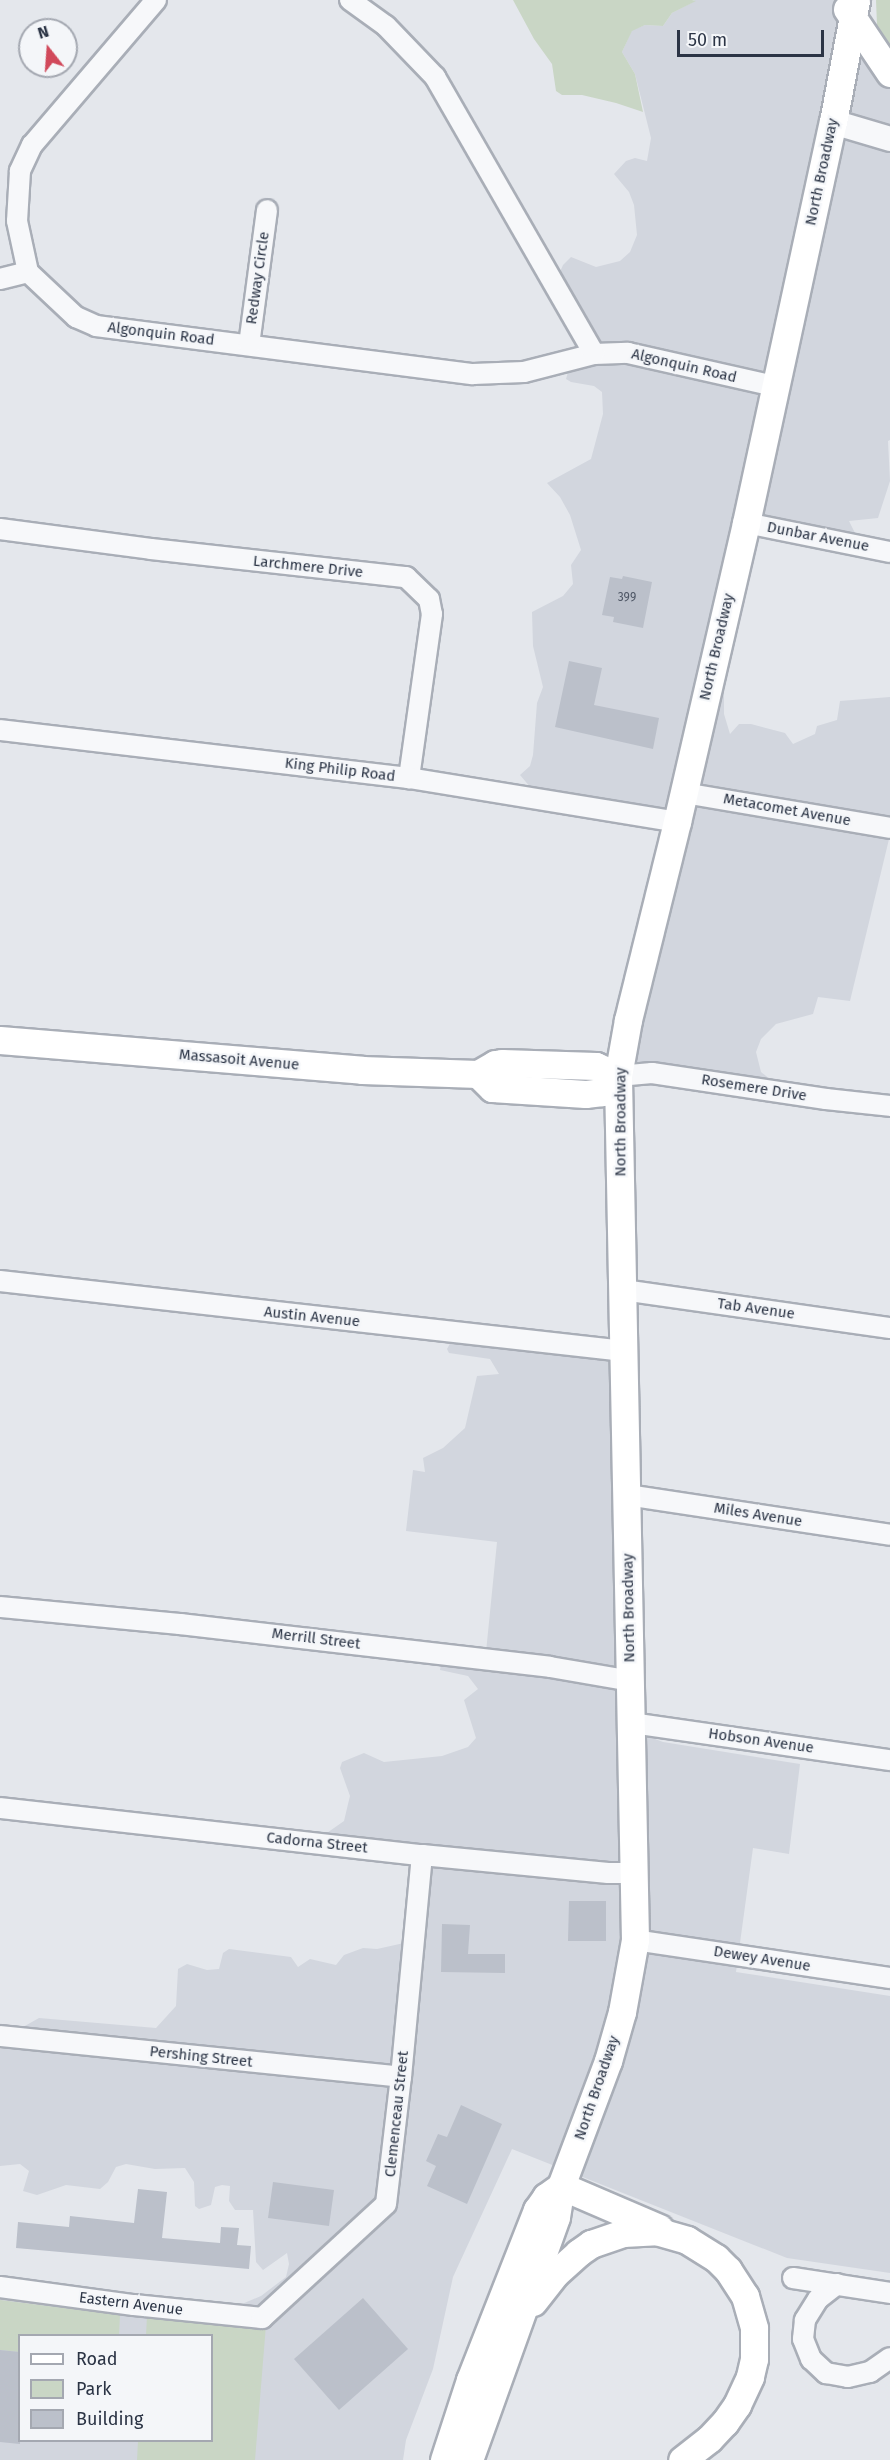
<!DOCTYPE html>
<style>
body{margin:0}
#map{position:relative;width:890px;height:2460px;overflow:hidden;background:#e4e7ec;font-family:"Fira Sans",sans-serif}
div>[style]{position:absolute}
.built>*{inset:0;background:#d2d6de}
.green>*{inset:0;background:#c9d6c5}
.building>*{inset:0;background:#bbc0ca}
.roads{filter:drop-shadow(2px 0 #a9aeb7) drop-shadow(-2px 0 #a9aeb7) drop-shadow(0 2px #a9aeb7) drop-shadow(0 -2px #a9aeb7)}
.minor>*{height:20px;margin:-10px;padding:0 10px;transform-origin:10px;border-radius:10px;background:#f7f8fa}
.tertiary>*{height:24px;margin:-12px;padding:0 12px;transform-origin:12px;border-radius:12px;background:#f7f8fa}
.secondary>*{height:27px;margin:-13.5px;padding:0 13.5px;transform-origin:13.5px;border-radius:13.5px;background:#fff}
span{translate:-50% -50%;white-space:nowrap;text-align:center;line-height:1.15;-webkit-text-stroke:4.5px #f4f6f9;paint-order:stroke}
.number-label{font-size:12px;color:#4f5766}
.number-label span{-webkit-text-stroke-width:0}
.street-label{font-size:15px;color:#2b3445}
.legend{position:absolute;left:18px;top:2334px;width:195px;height:108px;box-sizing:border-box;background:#f4f6f9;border:2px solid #a4a8b1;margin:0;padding:8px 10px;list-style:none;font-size:18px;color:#2b3445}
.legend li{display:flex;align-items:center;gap:12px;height:30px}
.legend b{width:30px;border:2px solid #a4a8b1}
.north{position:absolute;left:18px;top:18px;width:60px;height:60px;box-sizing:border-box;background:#f4f6f9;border:2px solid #a4a8b1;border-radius:50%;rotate:343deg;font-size:16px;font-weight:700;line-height:24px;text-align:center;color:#2b3445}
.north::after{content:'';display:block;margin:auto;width:21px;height:27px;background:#d1495b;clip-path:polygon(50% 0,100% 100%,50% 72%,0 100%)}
.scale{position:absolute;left:677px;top:30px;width:147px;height:27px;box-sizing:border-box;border:3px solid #2b3445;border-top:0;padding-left:8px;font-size:18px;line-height:21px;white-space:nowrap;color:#2b3445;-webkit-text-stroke:4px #f4f6f9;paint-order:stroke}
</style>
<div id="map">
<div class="built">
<i style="clip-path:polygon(693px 0,860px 0,890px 73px,890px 440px,888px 441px,890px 481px,878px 518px,849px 521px,856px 535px,890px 561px,744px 534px,710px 691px,724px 687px,724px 714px,730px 734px,739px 724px,751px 724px,785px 733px,793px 744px,815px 734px,817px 726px,837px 720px,840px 701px,890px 697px,890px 835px,850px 1001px,818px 997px,813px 1014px,776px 1024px,761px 1039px,756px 1052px,761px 1072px,771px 1080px,781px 1081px,774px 1097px,624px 1078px,680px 824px,531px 788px,520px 775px,530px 766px,533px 755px,537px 703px,543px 687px,533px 646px,532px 612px,563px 596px,573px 584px,571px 565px,581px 550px,570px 515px,560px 497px,547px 483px,591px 459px,603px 414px,602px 392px,594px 386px,571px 382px,566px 379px,569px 369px,584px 356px,552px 290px,563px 265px,571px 257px,596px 267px,620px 261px,630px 252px,637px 235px,634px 205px,629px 192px,614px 174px,626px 161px,635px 158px,647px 161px,651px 138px,635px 74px,622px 52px,632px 30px,645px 25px,663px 26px,672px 13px,695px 1px)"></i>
<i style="clip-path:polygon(evenodd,452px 1340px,620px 1357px,634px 1731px,663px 1742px,800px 1764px,789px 1854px,753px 1848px,736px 1972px,890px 1996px,890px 2273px,787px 2258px,512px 2149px,453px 2277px,433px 2369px,406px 2440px,403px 2460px,0 2460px,0 2290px,249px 2308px,242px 2304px,261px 2296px,286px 2277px,289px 2264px,287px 2253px,263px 2270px,256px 2262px,253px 2210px,235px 2210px,229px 2201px,230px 2186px,222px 2185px,215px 2187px,211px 2205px,199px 2209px,195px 2206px,194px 2182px,185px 2168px,155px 2169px,126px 2164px,116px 2167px,108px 2182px,100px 2189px,66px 2185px,37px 2195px,23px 2191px,29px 2171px,20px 2164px,0 2166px,0 2040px,39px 2018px,156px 2028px,176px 2006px,178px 1969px,187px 1964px,207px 1970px,219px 1969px,223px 1953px,229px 1949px,291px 1957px,298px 1967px,310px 1959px,336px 1965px,344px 1955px,363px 1948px,377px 1949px,404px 1943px,414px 1951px,427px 1866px,324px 1835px,344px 1821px,348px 1804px,350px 1796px,340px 1768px,342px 1762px,364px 1753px,384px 1762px,442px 1756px,468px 1747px,476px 1738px,464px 1700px,478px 1689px,468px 1676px,440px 1670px,442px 1658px,485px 1662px,497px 1542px,406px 1531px,413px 1470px,425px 1472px,423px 1458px,443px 1448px,465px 1428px,477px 1376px,499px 1374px,490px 1359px,449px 1353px,447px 1349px,452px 1340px,20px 2336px,212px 2336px,212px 2440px,20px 2440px,20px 2336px)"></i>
</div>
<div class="green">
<i style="clip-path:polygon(513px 0,692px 0,696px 1px,672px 13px,663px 26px,645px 25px,632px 31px,622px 52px,635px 74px,643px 112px,616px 103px,582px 95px,562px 95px,556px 91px,552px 64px,534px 39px)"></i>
<i style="clip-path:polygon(876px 0,890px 0,890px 47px,877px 25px)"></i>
<i style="clip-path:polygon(0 2300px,120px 2315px,119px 2335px,20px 2336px,19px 2352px,0 2350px)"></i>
<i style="clip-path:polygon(147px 2316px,266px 2325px,255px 2460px,137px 2460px,138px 2441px,212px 2440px,212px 2336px,146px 2335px)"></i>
</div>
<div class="building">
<i style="clip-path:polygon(623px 576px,652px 582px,643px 628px,613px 622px,614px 617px,602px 615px,610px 577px,622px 579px)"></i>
<i style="clip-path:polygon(569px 661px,602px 668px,594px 705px,659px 718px,653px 749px,555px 727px)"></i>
<i style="clip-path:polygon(569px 1901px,606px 1901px,606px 1941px,568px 1941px)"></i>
<i style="clip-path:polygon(442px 1924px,470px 1925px,468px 1954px,505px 1954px,505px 1973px,441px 1972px)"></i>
<i style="clip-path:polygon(461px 2105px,502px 2124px,467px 2204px,427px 2186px,436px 2166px,426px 2161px,438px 2134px,447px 2137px)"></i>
<i style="clip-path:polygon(273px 2182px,334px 2190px,329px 2226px,268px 2218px)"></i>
<i style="clip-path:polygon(138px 2189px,167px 2192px,162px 2238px,220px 2243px,221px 2227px,239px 2228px,237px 2245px,251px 2246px,249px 2269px,16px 2248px,18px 2222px,69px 2227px,70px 2216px,134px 2223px)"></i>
<i style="clip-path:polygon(363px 2298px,408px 2349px,339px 2410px,294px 2359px)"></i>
<i style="clip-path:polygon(0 2350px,20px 2352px,20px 2444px,0 2442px)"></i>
</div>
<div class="roads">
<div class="minor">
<i style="left:156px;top:0;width:191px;rotate:130.5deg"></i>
<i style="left:32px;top:145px;width:29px;rotate:115deg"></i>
<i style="left:20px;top:171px;width:50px;rotate:93.4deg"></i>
<i style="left:17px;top:221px;width:52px;rotate:77.8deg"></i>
<i style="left:28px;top:272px;width:66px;rotate:43.2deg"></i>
<i style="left:76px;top:317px;width:22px;rotate:24deg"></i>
<i style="left:96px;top:326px;width:380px;rotate:7.3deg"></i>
<i style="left:473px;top:374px;width:51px;rotate:-2.2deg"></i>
<i style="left:524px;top:372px;width:72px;rotate:-14.4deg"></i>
<i style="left:594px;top:354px;width:34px;rotate:-2deg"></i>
<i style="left:628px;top:353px;width:150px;rotate:12.7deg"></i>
<i style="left:350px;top:0;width:44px;rotate:35.8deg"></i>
<i style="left:386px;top:26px;width:71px;rotate:46.1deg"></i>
<i style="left:435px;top:77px;width:319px;rotate:60.1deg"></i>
<i style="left:0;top:279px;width:29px;rotate:-14deg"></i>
<i style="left:249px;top:345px;width:136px;rotate:-82.4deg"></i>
<i style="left:746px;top:523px;width:147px;rotate:11.4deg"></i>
<i style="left:0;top:529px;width:152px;rotate:7.5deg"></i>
<i style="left:151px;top:549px;width:257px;rotate:6.3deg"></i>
<i style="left:406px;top:577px;width:32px;rotate:44deg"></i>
<i style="left:429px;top:599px;width:15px;rotate:79deg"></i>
<i style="left:432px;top:614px;width:166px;rotate:98deg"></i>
<i style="left:0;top:730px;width:412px;rotate:6.7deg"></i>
<i style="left:409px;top:778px;width:272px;rotate:9.3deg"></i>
<i style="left:684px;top:793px;width:209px;rotate:9.6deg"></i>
<i style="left:618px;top:1076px;width:34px;rotate:-5deg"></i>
<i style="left:652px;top:1073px;width:176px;rotate:8.5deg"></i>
<i style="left:826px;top:1099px;width:64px;rotate:6.2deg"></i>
<i style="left:0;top:1281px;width:628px;rotate:6.4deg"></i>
<i style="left:623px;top:1290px;width:270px;rotate:8.1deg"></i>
<i style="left:627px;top:1495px;width:266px;rotate:8.6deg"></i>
<i style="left:0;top:1607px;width:181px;rotate:5.4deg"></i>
<i style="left:180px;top:1624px;width:372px;rotate:6.6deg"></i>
<i style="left:550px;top:1667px;width:82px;rotate:9.8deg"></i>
<i style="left:632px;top:1723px;width:261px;rotate:8.2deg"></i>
<i style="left:0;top:1808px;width:425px;rotate:6.4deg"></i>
<i style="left:422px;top:1855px;width:187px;rotate:5.5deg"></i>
<i style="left:608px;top:1873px;width:27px"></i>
<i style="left:635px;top:1940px;width:258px;rotate:8.5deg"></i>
<i style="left:0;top:2036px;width:403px;rotate:5.8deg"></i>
<i style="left:793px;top:2278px;width:98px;rotate:8.8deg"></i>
<i style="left:837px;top:2284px;width:24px;rotate:142deg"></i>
<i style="left:818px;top:2299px;width:25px;rotate:122deg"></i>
<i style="left:805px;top:2320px;width:19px;rotate:96deg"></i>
<i style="left:803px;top:2339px;width:22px;rotate:68deg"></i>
<i style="left:811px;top:2359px;width:21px;rotate:43deg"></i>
<i style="left:826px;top:2373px;width:22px;rotate:10deg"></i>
<i style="left:848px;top:2377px;width:23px;rotate:-13deg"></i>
<i style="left:870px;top:2372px;width:24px;rotate:-35deg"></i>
<i style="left:0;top:2287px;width:135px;rotate:7.7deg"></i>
<i style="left:134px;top:2305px;width:129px;rotate:5.8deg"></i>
<i style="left:262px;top:2318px;width:168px;rotate:-42.6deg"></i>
<i style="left:386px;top:2204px;width:128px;rotate:-83.3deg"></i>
<i style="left:401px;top:2077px;width:223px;rotate:-84.6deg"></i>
</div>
<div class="tertiary">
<i style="left:833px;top:122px;width:59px;rotate:16.6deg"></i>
</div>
<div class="secondary">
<i style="left:847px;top:9px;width:77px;rotate:56.1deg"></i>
<i style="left:0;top:1040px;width:363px;rotate:4.7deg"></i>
<i style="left:362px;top:1070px;width:116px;rotate:2deg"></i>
<i style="left:478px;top:1074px;width:20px;rotate:-30deg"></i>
<i style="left:495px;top:1064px;width:7px;rotate:-8deg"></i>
<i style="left:502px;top:1063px;width:94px;rotate:1.8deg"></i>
<i style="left:596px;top:1066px;width:24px;rotate:24deg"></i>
<i style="left:618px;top:1076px;width:23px;rotate:135deg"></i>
<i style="left:602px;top:1092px;width:17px;rotate:173deg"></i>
<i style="left:585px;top:1094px;width:93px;rotate:-176.3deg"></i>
<i style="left:492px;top:1088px;width:20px;rotate:-135deg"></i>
<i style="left:561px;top:2186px;width:107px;rotate:23.2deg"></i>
<i style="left:533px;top:2302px;width:37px;rotate:-52deg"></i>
<i style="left:556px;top:2273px;width:30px;rotate:-42deg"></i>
<i style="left:578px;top:2253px;width:16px;rotate:-35deg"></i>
<i style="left:591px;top:2244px;width:34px;rotate:-19deg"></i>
<i style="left:623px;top:2233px;width:33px;rotate:-3deg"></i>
<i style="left:656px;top:2231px;width:32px;rotate:16deg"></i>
<i style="left:687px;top:2240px;width:34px;rotate:32deg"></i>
<i style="left:716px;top:2258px;width:17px;rotate:45deg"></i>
<i style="left:728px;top:2270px;width:31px;rotate:57deg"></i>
<i style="left:745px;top:2296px;width:33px;rotate:74deg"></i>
<i style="left:754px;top:2328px;width:31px;rotate:90deg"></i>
<i style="left:754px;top:2359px;width:18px;rotate:103deg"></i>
<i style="left:750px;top:2377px;width:31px;rotate:115deg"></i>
<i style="left:737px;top:2405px;width:21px;rotate:125deg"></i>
<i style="left:725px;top:2422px;width:23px;rotate:133deg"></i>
<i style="left:709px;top:2439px;width:34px;rotate:142deg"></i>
<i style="left:444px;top:2460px;width:84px;rotate:-72deg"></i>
<i style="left:470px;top:2380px;width:183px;rotate:-68.5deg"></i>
<i style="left:537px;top:2210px;width:16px;rotate:-55deg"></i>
<i style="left:546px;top:2197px;width:19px;rotate:-36deg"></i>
<i style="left:469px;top:2460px;width:258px;rotate:-70.3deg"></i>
<i style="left:556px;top:2217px;width:31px;rotate:-81deg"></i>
<i style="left:561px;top:2186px;width:134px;rotate:-69.4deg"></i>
<i style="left:608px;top:2061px;width:51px;rotate:-74.1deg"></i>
<i style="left:622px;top:2012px;width:73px;rotate:-79.8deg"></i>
<i style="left:635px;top:1940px;width:864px;rotate:-91.13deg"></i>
<i style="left:618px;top:1076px;width:57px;rotate:-79.9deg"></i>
<i style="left:628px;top:1020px;width:204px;rotate:-76.1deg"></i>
<i style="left:677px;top:822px;width:307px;rotate:-77deg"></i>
<i style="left:746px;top:523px;width:410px;rotate:-77.8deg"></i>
<i style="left:833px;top:122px;width:124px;rotate:-79.3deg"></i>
</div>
</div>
<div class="number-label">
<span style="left:627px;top:598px">399</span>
</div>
<div class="street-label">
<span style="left:822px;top:172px;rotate:-78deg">North Broadway</span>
<span style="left:258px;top:278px;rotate:-82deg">Redway Circle</span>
<span style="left:161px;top:334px;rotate:7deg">Algonquin Road</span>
<span style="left:684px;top:366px;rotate:13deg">Algonquin Road</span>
<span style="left:818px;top:537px;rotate:11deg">Dunbar Avenue</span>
<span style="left:308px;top:567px;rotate:6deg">Larchmere Drive</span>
<span style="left:717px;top:647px;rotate:-77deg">North Broadway</span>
<span style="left:340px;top:770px;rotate:7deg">King Philip Road</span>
<span style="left:787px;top:810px;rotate:10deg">Metacomet Avenue</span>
<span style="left:239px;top:1060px;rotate:5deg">Massasoit Avenue</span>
<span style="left:754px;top:1088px;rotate:9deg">Rosemere Drive</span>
<span style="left:621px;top:1122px;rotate:-90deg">North Broadway</span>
<span style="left:756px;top:1309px;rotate:8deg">Tab Avenue</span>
<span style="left:312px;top:1317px;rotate:6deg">Austin Avenue</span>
<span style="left:758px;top:1515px;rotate:9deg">Miles Avenue</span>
<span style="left:629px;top:1608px;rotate:-91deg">North Broadway</span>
<span style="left:316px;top:1639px;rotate:7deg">Merrill Street</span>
<span style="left:761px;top:1741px;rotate:8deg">Hobson Avenue</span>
<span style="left:317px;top:1843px;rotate:6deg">Cadorna Street</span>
<span style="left:762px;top:1959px;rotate:9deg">Dewey Avenue</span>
<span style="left:201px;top:2057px;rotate:6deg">Pershing Street</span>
<span style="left:597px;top:2088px;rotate:-71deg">North Broadway</span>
<span style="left:397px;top:2114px;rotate:-84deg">Clemenceau Street</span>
<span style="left:131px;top:2304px;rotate:7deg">Eastern Avenue</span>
</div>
<ul class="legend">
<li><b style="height:8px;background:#fff"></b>Road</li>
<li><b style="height:16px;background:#c9d6c5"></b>Park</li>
<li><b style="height:16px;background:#bbc0ca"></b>Building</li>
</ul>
<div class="north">N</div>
<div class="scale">50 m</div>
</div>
